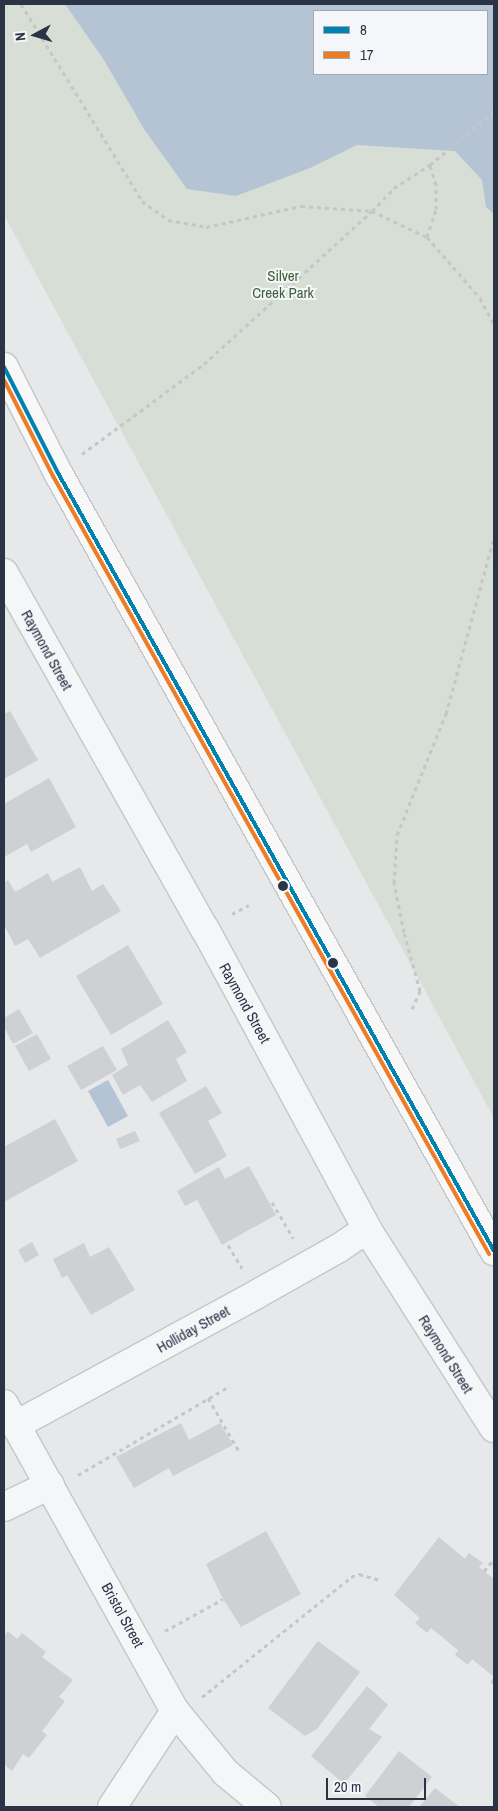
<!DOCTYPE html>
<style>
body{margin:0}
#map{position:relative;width:498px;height:1811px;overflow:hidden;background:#e6e8ea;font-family:"Archivo Narrow",sans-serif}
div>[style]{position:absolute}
.green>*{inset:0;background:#d6ded6}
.water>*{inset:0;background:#b4c4d5}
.building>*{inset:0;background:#ced0d3}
.path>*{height:3px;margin-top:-1.5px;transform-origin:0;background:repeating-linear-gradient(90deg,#c5c6ca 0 4px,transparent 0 8px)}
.roads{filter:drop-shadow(1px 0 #c4c6c8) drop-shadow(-1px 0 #c4c6c8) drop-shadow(0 1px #c4c6c8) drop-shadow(0 -1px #c4c6c8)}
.minor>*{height:28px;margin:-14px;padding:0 14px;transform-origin:14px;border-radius:14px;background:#f5f6f7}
.major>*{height:28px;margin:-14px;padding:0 14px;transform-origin:14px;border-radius:14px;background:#f8f8f8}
.bus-1>*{height:4px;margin:-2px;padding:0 2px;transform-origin:2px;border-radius:2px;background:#0082b1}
.bus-2>*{height:4px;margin:-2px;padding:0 2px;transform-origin:2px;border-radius:2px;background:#ed7c27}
.dots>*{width:14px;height:14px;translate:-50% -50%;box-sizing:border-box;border:2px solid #f4f6f9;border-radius:50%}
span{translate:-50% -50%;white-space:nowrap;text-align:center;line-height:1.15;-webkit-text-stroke:4px #f4f6f9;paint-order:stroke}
.park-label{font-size:15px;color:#3f6138}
.street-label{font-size:15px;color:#2b3445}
.frame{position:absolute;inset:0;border:5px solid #2b3445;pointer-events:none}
.legend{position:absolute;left:313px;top:10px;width:175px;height:65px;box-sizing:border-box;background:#f4f6f9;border:1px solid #a4a8b1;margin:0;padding:6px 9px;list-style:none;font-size:15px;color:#2b3445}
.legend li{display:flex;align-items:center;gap:10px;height:25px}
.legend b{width:25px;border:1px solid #a4a8b1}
.north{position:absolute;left:10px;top:10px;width:50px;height:50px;-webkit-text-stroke:4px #f4f6f9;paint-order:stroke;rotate:264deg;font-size:14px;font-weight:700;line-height:20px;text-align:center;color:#2b3445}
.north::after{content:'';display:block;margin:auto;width:18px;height:22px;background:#2b3445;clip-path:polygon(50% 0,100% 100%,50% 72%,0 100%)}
.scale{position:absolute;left:326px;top:1778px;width:100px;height:22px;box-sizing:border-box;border:2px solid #2b3445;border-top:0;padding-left:6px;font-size:15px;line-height:18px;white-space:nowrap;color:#2b3445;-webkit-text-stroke:4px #f4f6f9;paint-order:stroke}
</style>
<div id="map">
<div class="green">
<i style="clip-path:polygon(evenodd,4px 4px,494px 4px,494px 1118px,4px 215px,4px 4px,314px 11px,487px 11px,487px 74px,314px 74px,314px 11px)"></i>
</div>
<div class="water">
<i style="clip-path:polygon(evenodd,65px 4px,494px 4px,494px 214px,486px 207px,482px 180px,455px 151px,357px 145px,310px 168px,236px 196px,187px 189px,144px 129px,104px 60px,65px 4px,487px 11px,487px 74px,314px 74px,314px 11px,487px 11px)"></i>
<i style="clip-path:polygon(108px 1080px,128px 1116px,108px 1127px,88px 1091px)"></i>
</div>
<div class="building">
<i style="clip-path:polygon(10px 711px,38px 760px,4px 779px,4px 714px)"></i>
<i style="clip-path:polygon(49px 778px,76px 827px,31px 852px,27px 844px,4px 857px,4px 804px)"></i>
<i style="clip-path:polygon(80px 867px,92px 891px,103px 884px,121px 911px,40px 958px,28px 939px,15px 946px,4px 925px,4px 883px,8px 880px,15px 892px,48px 873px,52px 882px)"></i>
<i style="clip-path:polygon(128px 945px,163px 1004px,111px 1035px,76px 976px)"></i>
<i style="clip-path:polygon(19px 1009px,33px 1033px,13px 1044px,4px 1027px,4px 1018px)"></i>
<i style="clip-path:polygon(168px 1020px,187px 1052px,176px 1059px,187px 1081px,152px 1102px,140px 1085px,123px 1095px,112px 1075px,128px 1065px,121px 1049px)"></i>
<i style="clip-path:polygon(37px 1034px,51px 1059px,29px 1071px,15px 1046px)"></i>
<i style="clip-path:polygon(103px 1046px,117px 1070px,81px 1090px,67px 1066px)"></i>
<i style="clip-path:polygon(206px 1086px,222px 1113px,208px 1121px,227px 1156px,195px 1174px,159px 1113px)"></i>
<i style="clip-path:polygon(55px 1119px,78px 1161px,4px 1202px,4px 1147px)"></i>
<i style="clip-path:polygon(135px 1131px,140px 1141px,120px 1149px,116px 1139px)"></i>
<i style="clip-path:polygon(249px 1166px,276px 1215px,222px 1245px,197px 1200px,185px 1206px,177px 1191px,219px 1167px,225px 1179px)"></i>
<i style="clip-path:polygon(32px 1242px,39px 1255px,25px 1263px,18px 1250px)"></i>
<i style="clip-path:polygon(84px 1243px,90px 1257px,109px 1247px,135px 1290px,91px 1315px,67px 1275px,62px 1278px,53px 1259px)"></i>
<i style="clip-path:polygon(181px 1423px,189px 1440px,220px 1423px,233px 1445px,173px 1476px,169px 1468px,134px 1488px,116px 1457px)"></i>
<i style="clip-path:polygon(266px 1531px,301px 1594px,241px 1627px,223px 1599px,206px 1564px)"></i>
<i style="clip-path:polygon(439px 1537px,465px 1559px,469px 1553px,483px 1563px,479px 1567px,494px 1579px,494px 1686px,490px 1682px,494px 1677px,472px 1659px,468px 1665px,455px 1655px,458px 1650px,431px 1628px,427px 1633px,415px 1623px,420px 1618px,394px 1595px)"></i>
<i style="clip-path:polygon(8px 1631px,17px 1639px,22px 1633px,46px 1652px,42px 1657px,73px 1680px,59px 1697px,65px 1701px,42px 1731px,47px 1735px,29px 1758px,23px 1754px,12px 1771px,4px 1764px,4px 1636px)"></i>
<i style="clip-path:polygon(318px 1641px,360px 1672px,317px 1729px,305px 1736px,268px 1708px)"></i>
<i style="clip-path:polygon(367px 1686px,388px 1705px,369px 1729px,382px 1737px,344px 1784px,311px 1756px)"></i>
<i style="clip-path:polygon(399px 1751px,432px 1777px,409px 1807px,379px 1807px,365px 1796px)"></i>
<i style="clip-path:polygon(435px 1788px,460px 1807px,419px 1807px)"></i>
</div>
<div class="path">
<i style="left:21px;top:4px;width:231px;rotate:58.4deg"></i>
<i style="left:142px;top:201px;width:32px;rotate:36deg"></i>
<i style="left:168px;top:220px;width:39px;rotate:10deg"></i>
<i style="left:206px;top:227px;width:97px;rotate:-12.5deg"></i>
<i style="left:301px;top:206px;width:71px;rotate:4deg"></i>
<i style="left:372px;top:211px;width:61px;rotate:25.3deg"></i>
<i style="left:427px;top:237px;width:81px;rotate:49deg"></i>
<i style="left:480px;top:298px;width:30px;rotate:62deg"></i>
<i style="left:427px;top:237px;width:29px;rotate:-72deg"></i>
<i style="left:436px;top:209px;width:24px;rotate:-90deg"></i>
<i style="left:436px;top:185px;width:21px;rotate:-107deg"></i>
<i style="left:82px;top:454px;width:152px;rotate:-36.4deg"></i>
<i style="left:204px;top:364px;width:227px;rotate:-42.3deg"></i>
<i style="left:372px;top:211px;width:32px;rotate:-46deg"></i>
<i style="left:394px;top:188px;width:43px;rotate:-32.6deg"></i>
<i style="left:430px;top:165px;width:84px;rotate:-40.2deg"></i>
<i style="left:232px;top:914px;width:19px;rotate:-28deg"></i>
<i style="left:412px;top:1009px;width:20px;rotate:-66deg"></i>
<i style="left:420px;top:991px;width:61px;rotate:-105.2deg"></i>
<i style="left:404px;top:932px;width:50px;rotate:-101.5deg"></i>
<i style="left:394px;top:883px;width:48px;rotate:-86.4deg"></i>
<i style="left:397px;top:835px;width:131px;rotate:-68deg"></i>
<i style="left:446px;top:714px;width:183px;rotate:-74.8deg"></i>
<i style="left:272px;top:1202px;width:42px;rotate:59.7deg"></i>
<i style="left:228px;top:1245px;width:27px;rotate:59deg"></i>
<i style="left:208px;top:1398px;width:61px;rotate:59.7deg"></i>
<i style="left:78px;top:1475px;width:176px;rotate:-30.4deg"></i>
<i style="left:484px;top:1571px;width:16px;rotate:-50deg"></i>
<i style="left:165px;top:1631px;width:66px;rotate:-28.9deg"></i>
<i style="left:202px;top:1697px;width:191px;rotate:-38.8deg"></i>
<i style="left:351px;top:1577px;width:9px;rotate:-21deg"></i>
<i style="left:359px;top:1574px;width:22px;rotate:16deg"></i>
</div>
<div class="roads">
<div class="minor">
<i style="left:4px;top:573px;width:409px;rotate:60.6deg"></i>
<i style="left:205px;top:929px;width:341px;rotate:61.6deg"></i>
<i style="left:367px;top:1229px;width:236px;rotate:57.5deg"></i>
<i style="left:4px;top:1404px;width:351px;rotate:60.9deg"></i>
<i style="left:175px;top:1711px;width:80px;rotate:50.6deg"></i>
<i style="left:226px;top:1773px;width:53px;rotate:39.7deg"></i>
<i style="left:16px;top:1425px;width:274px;rotate:-28.5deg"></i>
<i style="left:257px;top:1294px;width:94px;rotate:-29.3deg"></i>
<i style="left:339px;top:1248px;width:34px;rotate:-34deg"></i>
<i style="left:4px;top:1507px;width:51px;rotate:-25.6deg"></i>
<i style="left:112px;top:1807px;width:115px;rotate:-56.7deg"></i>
</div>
<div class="major">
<i style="left:4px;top:367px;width:119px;rotate:63deg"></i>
<i style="left:58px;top:473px;width:892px;rotate:60.73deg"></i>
</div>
</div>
<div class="bus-1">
<i style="left:4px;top:367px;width:119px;rotate:63deg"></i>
<i style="left:58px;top:473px;width:892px;rotate:60.73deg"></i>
</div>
<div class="bus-2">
<i style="left:4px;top:380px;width:108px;rotate:63deg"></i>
<i style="left:53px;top:476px;width:892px;rotate:60.73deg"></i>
</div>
<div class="dots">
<i style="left:283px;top:886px;background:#2b3445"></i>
<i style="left:333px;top:963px;background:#2b3445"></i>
</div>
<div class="park-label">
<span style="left:283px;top:284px">Silver<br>Creek Park</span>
</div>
<div class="street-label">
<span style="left:47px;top:650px;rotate:61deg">Raymond Street</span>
<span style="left:245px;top:1003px;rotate:61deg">Raymond Street</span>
<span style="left:193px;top:1329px;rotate:-29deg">Holliday Street</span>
<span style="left:446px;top:1354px;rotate:58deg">Raymond Street</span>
<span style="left:123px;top:1615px;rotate:61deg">Bristol Street</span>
</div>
<div class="frame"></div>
<ul class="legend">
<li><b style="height:6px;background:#0082b1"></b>8</li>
<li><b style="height:6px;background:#ed7c27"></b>17</li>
</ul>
<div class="north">N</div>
<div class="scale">20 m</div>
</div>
